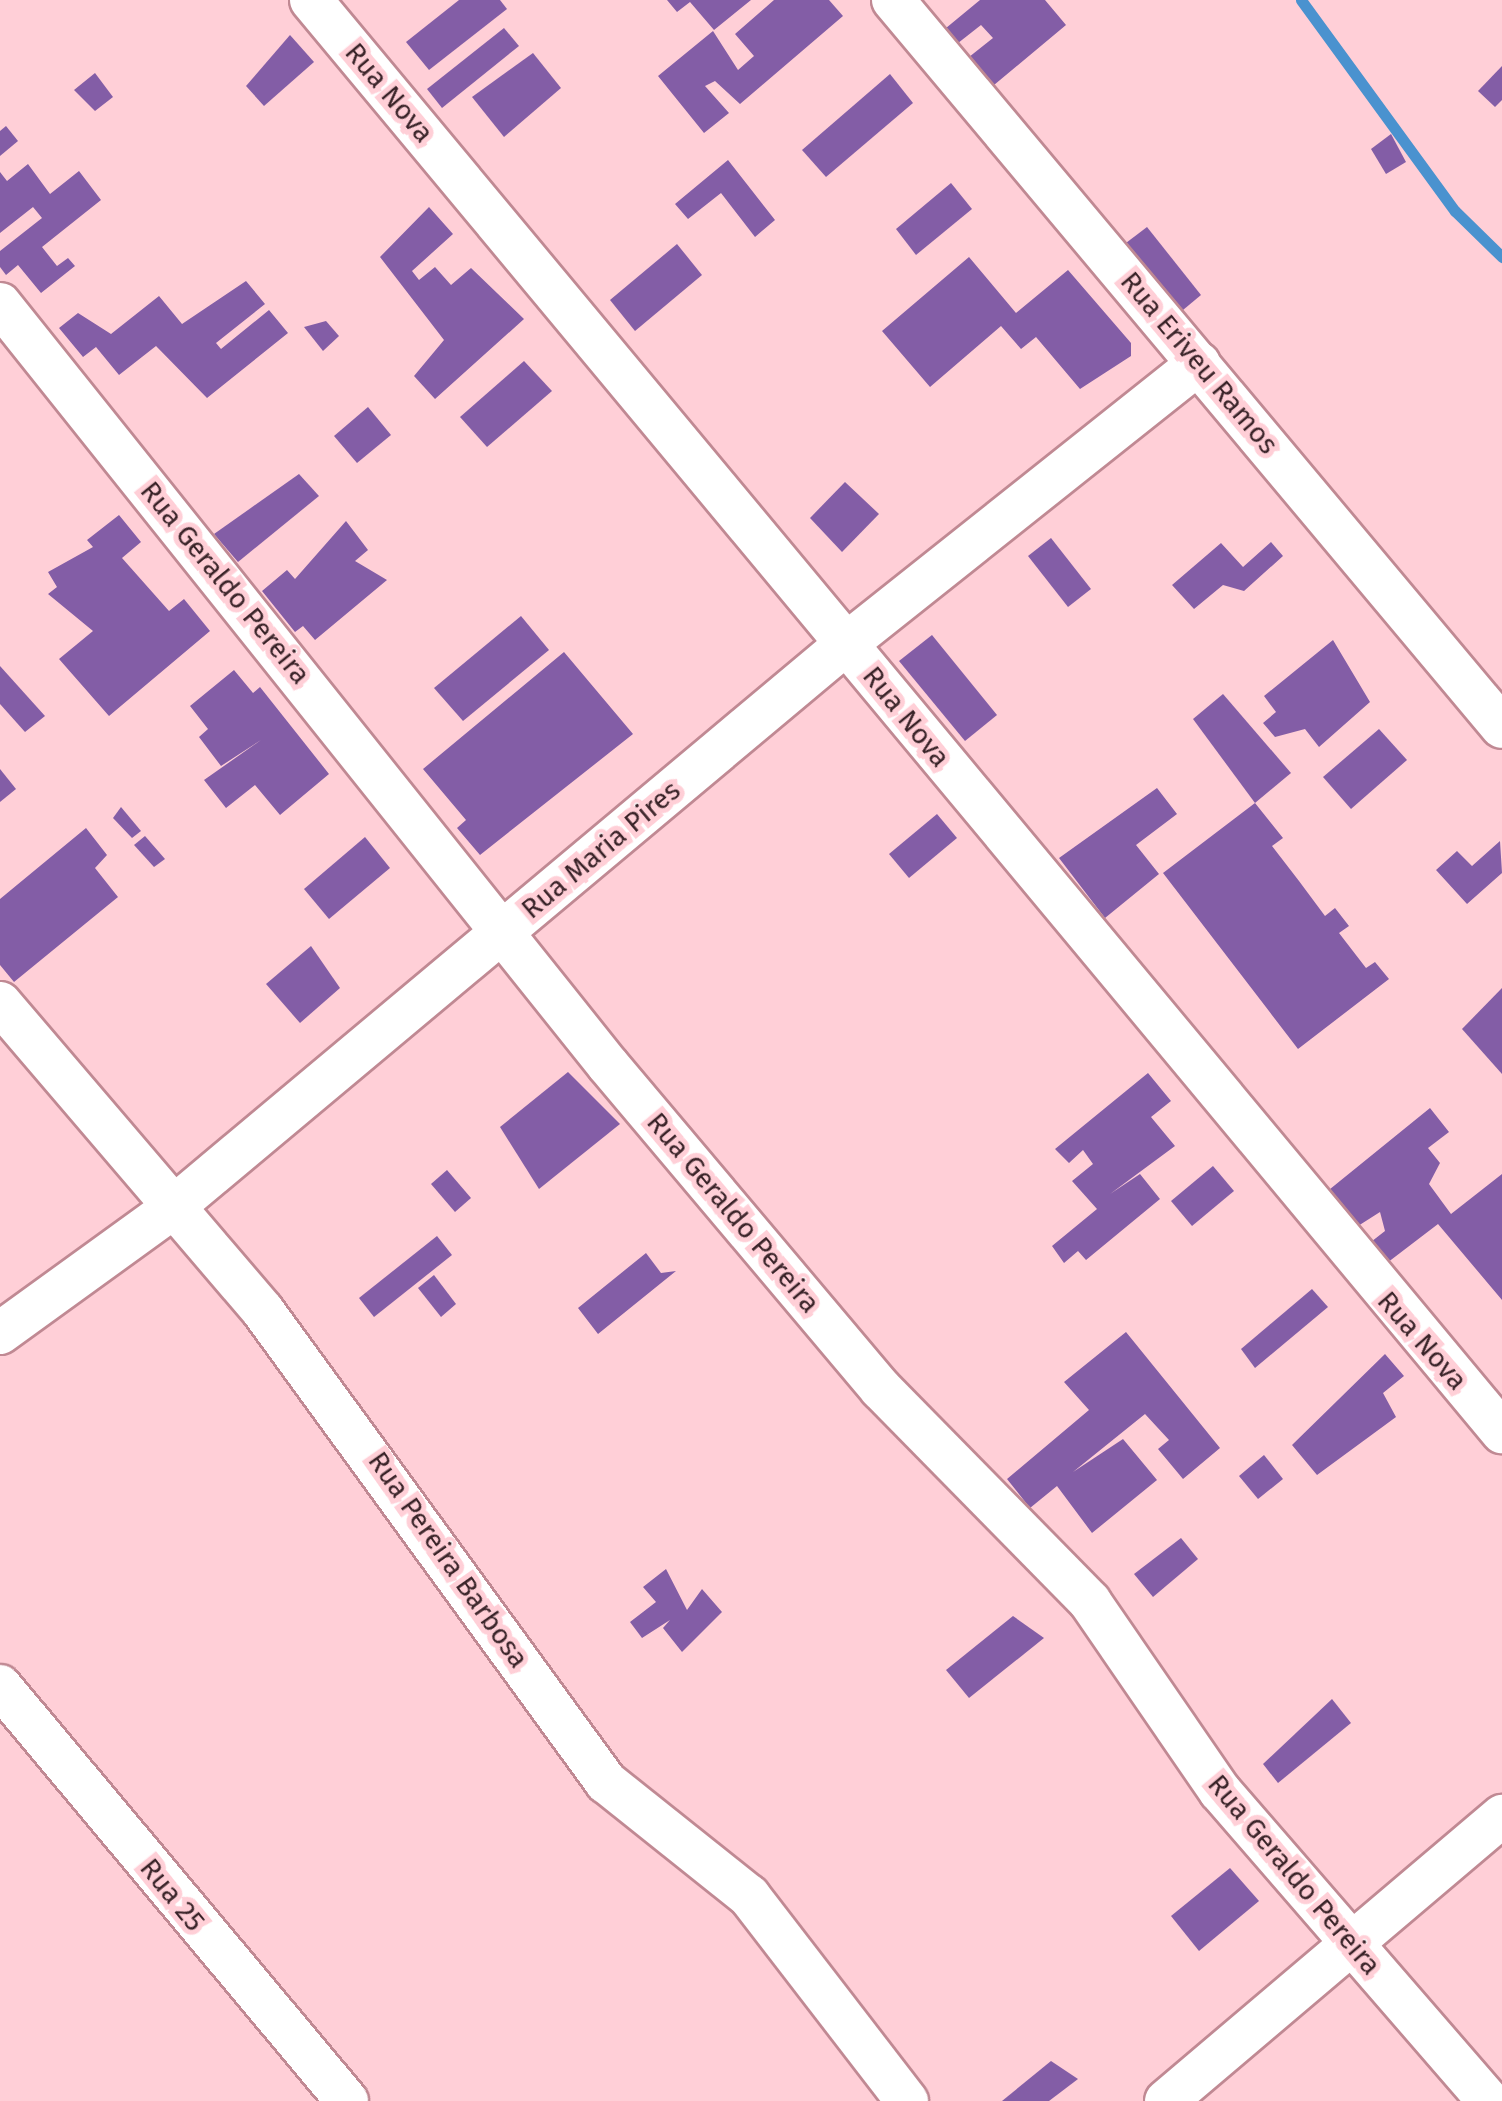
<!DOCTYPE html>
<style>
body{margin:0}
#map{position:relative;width:1502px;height:2101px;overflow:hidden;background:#ffcfd7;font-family:"Fira Sans",sans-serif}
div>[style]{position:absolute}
.stream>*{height:11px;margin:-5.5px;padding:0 5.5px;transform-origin:5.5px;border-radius:5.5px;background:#4a92cf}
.building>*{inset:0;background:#835da6}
.roads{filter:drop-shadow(2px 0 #c08993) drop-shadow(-2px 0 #c08993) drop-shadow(0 2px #c08993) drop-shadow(0 -2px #c08993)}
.minor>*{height:42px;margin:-21px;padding:0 21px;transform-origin:21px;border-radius:21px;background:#fff}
span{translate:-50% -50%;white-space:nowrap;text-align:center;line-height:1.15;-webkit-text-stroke:10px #ffcfd7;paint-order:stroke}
.street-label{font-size:28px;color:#392328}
</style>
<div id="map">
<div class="stream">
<i style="left:1301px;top:0;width:261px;rotate:53.9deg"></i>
<i style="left:1455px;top:211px;width:66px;rotate:44.4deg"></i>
</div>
<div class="building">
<i style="clip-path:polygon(459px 0,500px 0,507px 9px,429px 70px,406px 42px)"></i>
<i style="clip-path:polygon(667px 0,751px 0,714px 30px,690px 2px,677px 12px)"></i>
<i style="clip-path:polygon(774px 0,829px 0,843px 16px,740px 104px,715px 81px,705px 86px,729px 113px,704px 133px,658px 76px,713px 31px,738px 70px,754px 56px,735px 34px)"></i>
<i style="clip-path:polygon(980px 0,1045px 0,1066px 25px,988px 90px,964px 61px,993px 38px,981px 25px,953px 47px,940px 33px)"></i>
<i style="clip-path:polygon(504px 28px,519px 46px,442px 108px,427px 89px)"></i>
<i style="clip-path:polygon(290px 35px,314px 62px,264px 106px,246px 86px)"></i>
<i style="clip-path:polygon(533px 53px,561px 88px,504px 137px,472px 97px)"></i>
<i style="clip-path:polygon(1502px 66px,1502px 100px,1495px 107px,1478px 91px)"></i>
<i style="clip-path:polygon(95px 73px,113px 97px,95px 111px,74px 90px)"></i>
<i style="clip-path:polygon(890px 74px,913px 103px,826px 177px,802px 150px)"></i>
<i style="clip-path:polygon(6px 126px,18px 141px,0 156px,0 131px)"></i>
<i style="clip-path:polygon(1391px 134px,1406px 162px,1386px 174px,1371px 149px)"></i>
<i style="clip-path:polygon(728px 160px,775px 220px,755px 237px,721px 193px,688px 219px,675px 204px)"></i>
<i style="clip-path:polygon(28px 164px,50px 194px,79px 171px,101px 200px,42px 247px,57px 266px,68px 258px,75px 266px,41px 293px,18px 265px,6px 275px,0 267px,0 251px,42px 218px,33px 207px,0 233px,0 172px,7px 181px)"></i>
<i style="clip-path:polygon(951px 183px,972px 209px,916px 255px,896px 229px)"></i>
<i style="clip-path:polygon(429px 207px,453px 234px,412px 271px,419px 280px,435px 267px,451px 285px,471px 268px,524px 319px,435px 399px,414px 376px,444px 340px,380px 257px)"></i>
<i style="clip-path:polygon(1147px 227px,1201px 295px,1177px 315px,1122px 246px)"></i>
<i style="clip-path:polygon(677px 244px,702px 275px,635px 331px,610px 300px)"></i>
<i style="clip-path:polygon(969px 257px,1016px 313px,1068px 270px,1131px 343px,1131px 356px,1080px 389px,1036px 337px,1021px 349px,1001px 326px,930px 387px,882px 331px)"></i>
<i style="clip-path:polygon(246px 281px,265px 304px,216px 343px,221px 349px,269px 310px,288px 333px,207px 398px,156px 346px,119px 375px,96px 347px,83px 357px,59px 328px,78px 313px,111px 334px,159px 296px,182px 324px)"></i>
<i style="clip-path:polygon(326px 321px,339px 336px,323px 351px,304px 327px)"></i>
<i style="clip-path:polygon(524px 361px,552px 391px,487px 447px,460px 417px)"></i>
<i style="clip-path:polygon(368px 407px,391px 435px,357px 463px,334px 436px)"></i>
<i style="clip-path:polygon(299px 474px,319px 496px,238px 562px,214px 534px)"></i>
<i style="clip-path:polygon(845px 482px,879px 514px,842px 552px,810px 518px)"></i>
<i style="clip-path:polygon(119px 515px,141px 542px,122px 558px,169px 611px,184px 599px,210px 631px,109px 716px,59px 659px,93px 631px,48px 594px,57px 587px,48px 572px,93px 547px,87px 540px)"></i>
<i style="clip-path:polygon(346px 521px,368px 550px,355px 561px,387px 580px,315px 640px,303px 626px,295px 632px,262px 591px,287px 570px,295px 579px)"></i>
<i style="clip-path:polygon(1051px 538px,1091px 589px,1068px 607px,1028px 556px)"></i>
<i style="clip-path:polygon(1271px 542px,1283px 556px,1244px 591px,1223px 585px,1194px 609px,1172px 585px,1221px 543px,1243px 567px)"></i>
<i style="clip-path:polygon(521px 616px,549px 650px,463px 721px,434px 688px)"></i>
<i style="clip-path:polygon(932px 635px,997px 715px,965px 741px,899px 661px)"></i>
<i style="clip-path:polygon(1333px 640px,1370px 702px,1319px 747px,1305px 729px,1275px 737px,1263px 723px,1276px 712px,1264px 696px)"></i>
<i style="clip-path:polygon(564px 652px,633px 734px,480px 855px,457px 828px,466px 820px,423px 769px)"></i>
<i style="clip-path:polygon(0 666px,45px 716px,25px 732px,0 704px)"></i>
<i style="clip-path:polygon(234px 670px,253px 693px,260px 687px,329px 774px,280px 815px,255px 785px,226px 808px,204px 780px,261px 740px,221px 766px,199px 737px,208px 729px,190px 706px)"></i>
<i style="clip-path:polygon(1223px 694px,1291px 773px,1255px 803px,1193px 719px)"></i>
<i style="clip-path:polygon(1379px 729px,1407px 760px,1351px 809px,1323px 777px)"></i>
<i style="clip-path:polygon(0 769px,16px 789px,0 802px)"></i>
<i style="clip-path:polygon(1157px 788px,1177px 814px,1136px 845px,1159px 874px,1105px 918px,1059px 858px)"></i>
<i style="clip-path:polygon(1255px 803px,1283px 838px,1272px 846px,1299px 881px,1325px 916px,1335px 908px,1349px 926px,1339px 933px,1366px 968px,1375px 962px,1389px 979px,1298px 1049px,1163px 873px)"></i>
<i style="clip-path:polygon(121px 807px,141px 831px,132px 838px,113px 818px)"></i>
<i style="clip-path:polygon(937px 814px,957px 838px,909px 878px,889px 854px)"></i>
<i style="clip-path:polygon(86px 828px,107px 855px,95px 868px,118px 897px,14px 982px,0 965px,0 899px)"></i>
<i style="clip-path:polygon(145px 836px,165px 859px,154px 867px,134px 845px)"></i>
<i style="clip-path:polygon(365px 837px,390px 868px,329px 919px,304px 889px)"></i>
<i style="clip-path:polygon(1500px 841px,1502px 873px,1467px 904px,1436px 870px,1457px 851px,1472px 866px)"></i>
<i style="clip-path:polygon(311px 946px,340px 988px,300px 1023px,266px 984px)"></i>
<i style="clip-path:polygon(1502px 988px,1502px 1074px,1462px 1029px)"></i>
<i style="clip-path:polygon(568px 1072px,620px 1124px,539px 1189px,500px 1127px)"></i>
<i style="clip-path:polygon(1148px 1073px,1171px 1101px,1151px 1117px,1175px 1146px,1110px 1194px,1140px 1174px,1160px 1199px,1086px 1260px,1078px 1251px,1064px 1263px,1052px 1246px,1097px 1209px,1072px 1181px,1093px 1164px,1083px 1150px,1069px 1163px,1055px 1149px)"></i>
<i style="clip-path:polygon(1430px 1108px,1449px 1132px,1428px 1148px,1440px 1163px,1429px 1184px,1451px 1214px,1502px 1174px,1502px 1300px,1438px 1224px,1383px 1266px,1367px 1245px,1385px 1231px,1380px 1212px,1358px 1226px,1319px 1198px)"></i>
<i style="clip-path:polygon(1213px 1166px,1234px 1191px,1192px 1226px,1171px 1201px)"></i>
<i style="clip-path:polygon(447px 1170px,471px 1198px,455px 1212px,431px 1184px)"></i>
<i style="clip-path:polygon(437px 1236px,452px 1255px,374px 1317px,359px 1298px)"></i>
<i style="clip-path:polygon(646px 1253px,661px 1273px,676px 1271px,598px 1334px,578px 1308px)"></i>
<i style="clip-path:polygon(434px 1275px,456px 1304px,441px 1317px,418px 1288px)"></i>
<i style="clip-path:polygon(1312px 1289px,1328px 1307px,1255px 1368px,1241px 1349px)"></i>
<i style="clip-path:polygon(1126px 1332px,1220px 1448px,1183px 1479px,1158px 1449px,1169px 1440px,1145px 1414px,1073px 1472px,1123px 1439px,1157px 1480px,1092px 1533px,1057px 1486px,1030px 1508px,1007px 1479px,1089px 1410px,1064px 1382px)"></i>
<i style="clip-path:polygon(1385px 1354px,1404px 1376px,1383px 1393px,1396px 1417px,1317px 1475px,1292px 1445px)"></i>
<i style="clip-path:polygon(1264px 1455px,1283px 1479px,1258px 1499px,1239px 1476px)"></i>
<i style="clip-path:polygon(1181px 1538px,1198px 1559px,1153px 1597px,1134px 1574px)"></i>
<i style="clip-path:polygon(666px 1569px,687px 1610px,702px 1589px,722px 1612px,682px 1652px,663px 1628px,670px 1620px,642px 1638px,630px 1622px,656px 1602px,643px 1587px)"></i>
<i style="clip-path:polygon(1013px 1616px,1044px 1638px,969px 1698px,946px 1670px)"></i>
<i style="clip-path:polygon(1332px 1699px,1351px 1723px,1278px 1783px,1263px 1764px)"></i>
<i style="clip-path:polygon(1230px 1868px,1259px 1901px,1199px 1951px,1171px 1916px)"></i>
<i style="clip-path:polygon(1051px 2061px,1078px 2079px,1049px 2101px,1002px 2101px)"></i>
</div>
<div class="roads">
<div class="minor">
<i style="left:311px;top:0;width:1863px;rotate:50.25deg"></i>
<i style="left:893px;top:0;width:948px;rotate:50.05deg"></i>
<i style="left:0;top:304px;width:974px;rotate:51.38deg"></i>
<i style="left:608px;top:1065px;width:424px;rotate:49.9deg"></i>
<i style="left:881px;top:1389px;width:298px;rotate:45.5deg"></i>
<i style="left:1090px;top:1602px;width:229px;rotate:55.5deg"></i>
<i style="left:1220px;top:1791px;width:410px;rotate:49.1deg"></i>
<i style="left:0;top:1003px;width:405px;rotate:49.5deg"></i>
<i style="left:263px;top:1311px;width:583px;rotate:53.94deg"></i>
<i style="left:606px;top:1782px;width:183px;rotate:38.6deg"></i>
<i style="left:749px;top:1896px;width:259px;rotate:52.4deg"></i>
<i style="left:0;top:1333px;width:211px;rotate:-35.9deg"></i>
<i style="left:171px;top:1209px;width:880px;rotate:-39.93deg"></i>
<i style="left:846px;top:644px;width:451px;rotate:-38.5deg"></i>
<i style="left:0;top:1686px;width:541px;rotate:50.1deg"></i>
<i style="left:1166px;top:2101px;width:441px;rotate:-40.3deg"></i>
</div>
</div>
<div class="street-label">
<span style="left:389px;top:93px;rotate:50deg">Rua Nova</span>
<span style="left:1199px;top:363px;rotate:50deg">Rua Eriveu Ramos</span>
<span style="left:225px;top:583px;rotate:51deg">Rua Geraldo Pereira</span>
<span style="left:906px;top:717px;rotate:51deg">Rua Nova</span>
<span style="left:601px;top:850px;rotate:-40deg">Rua Maria Pires</span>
<span style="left:733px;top:1213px;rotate:50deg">Rua Geraldo Pereira</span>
<span style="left:1422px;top:1341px;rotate:49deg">Rua Nova</span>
<span style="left:448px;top:1560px;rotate:55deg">Rua Pereira Barbosa</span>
<span style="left:1294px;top:1875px;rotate:50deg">Rua Geraldo Pereira</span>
<span style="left:172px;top:1895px;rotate:51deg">Rua 25</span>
</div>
</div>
